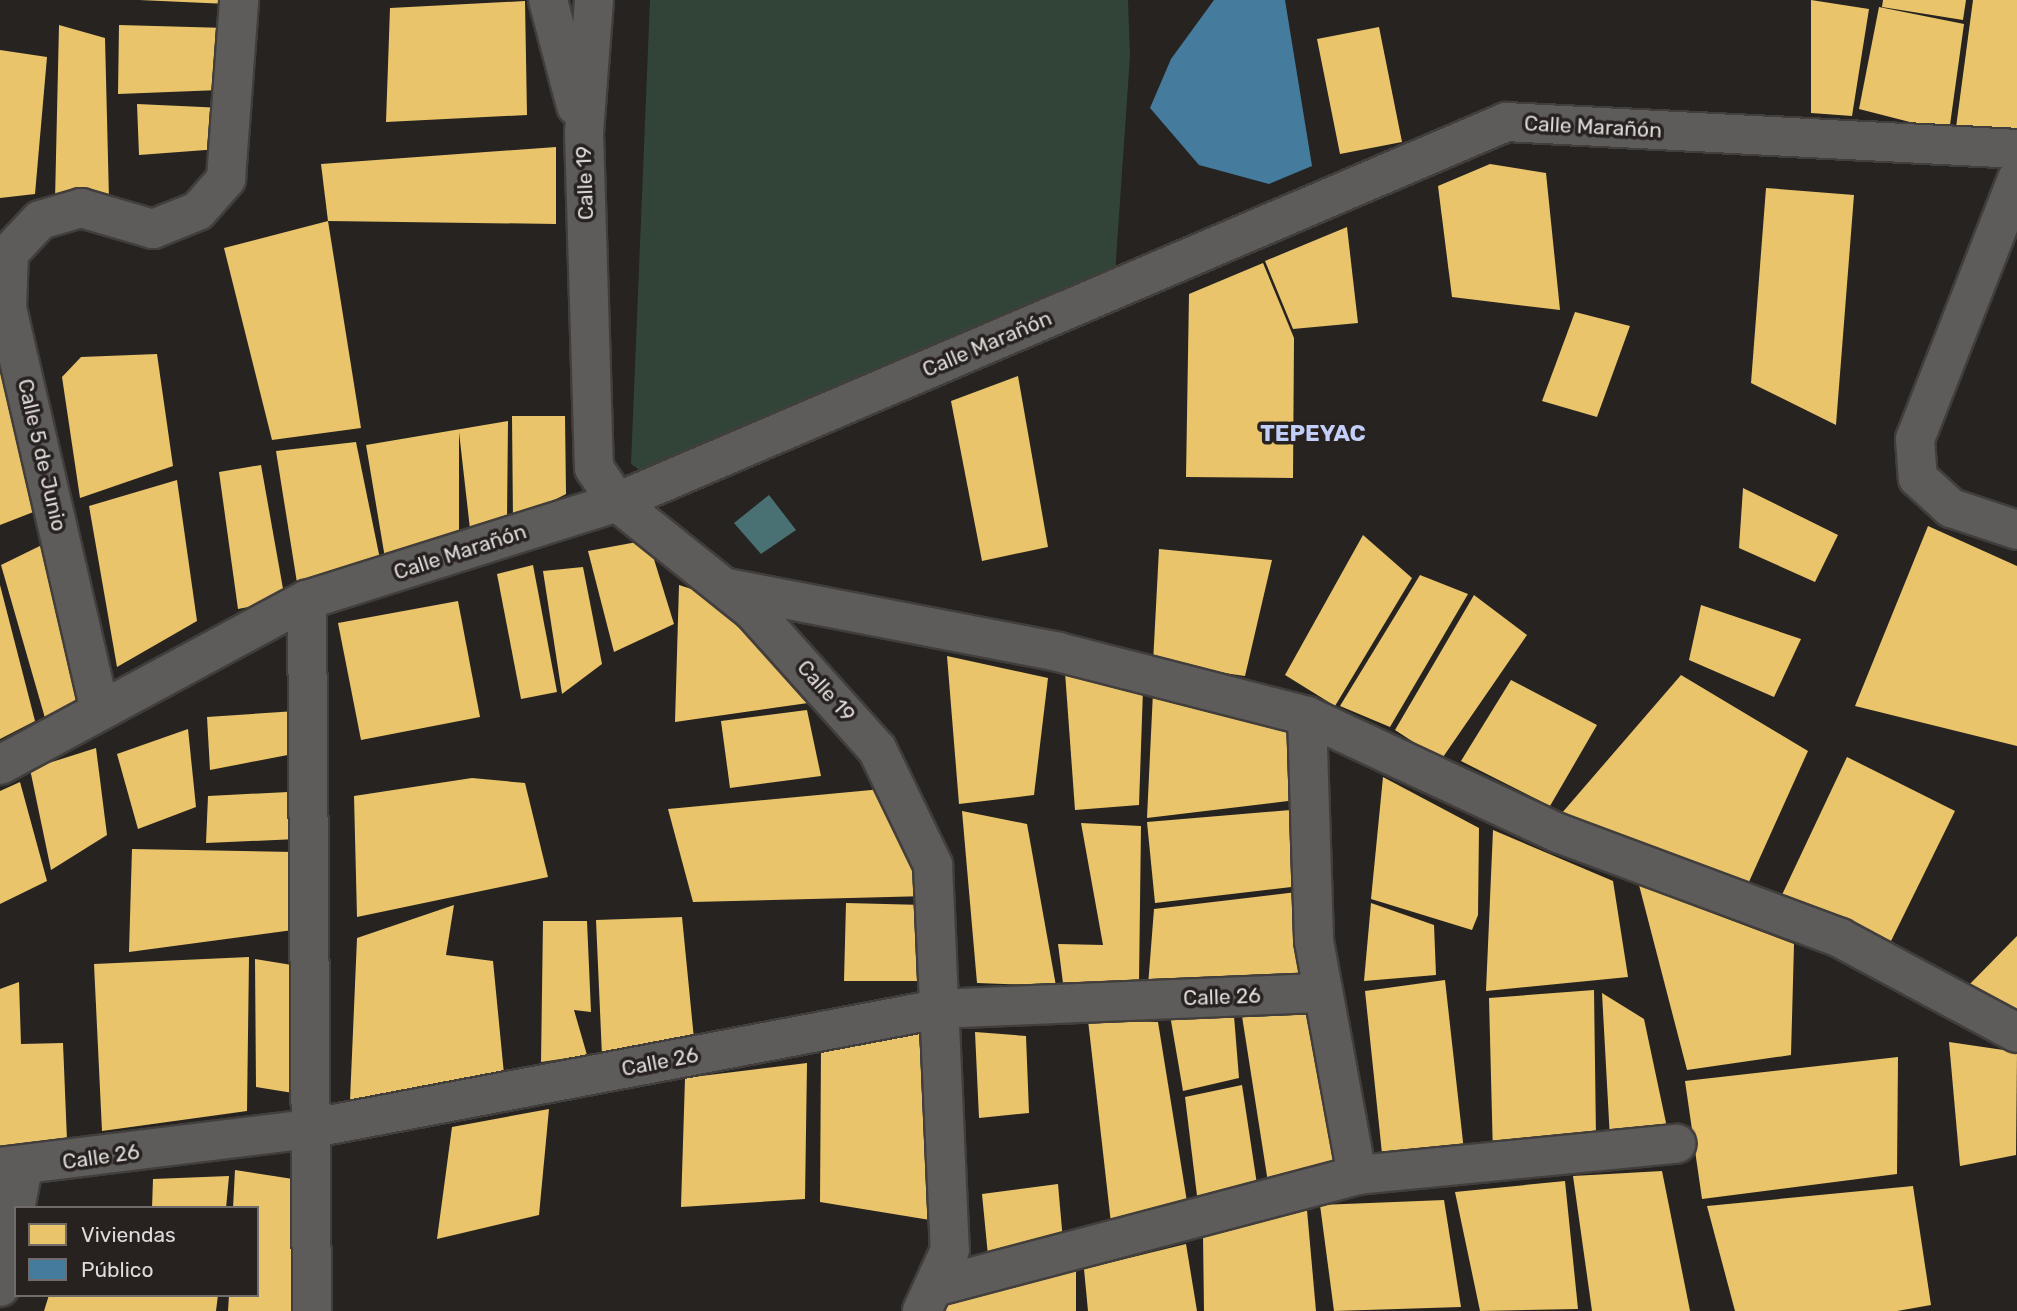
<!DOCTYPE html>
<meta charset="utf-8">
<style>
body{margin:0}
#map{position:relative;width:2017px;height:1311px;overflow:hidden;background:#262321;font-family:Rubik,sans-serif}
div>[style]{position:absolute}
.green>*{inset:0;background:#324437}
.water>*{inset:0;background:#497173}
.homes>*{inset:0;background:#e9c46a}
.public>*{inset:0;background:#457b9d}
.roads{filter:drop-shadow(2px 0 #413e3c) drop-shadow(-2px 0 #413e3c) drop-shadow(0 2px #413e3c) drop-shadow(0 -2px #413e3c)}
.street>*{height:38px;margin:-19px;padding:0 19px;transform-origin:19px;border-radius:19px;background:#5e5c5b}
span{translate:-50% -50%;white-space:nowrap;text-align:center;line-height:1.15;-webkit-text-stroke:7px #272220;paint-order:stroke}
.street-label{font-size:21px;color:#dfdbda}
.neighbourhood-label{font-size:23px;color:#c2cff9;font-weight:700}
.legend{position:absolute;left:14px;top:1206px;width:245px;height:91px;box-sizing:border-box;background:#272220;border:2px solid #716c6a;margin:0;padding:9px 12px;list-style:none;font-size:21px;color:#dfdbda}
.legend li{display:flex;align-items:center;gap:14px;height:35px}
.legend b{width:35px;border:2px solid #716c6a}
</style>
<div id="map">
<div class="green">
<i style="clip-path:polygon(650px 0,1128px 0,1130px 56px,1115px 274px,648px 476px,631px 464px)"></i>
</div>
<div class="water">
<i style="clip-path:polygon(769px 495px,796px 530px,761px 554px,734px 523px)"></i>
</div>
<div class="homes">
<i style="clip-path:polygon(139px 0,228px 0,228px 4px)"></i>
<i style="clip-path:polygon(1811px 0,1869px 9px,1852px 116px,1811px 113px)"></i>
<i style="clip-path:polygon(1883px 0,1966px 0,1963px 20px,1882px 7px)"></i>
<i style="clip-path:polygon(1973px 0,2017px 0,2017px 131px,1955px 135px)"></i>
<i style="clip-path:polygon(525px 1px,527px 115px,386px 122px,390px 8px)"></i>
<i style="clip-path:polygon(1879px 7px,1964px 24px,1949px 132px,1859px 109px)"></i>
<i style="clip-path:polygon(59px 25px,105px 38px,109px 199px,55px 200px)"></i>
<i style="clip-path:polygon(119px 25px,227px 28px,220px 90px,118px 94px)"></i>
<i style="clip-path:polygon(1379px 27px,1402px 142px,1340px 154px,1317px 39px)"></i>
<i style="clip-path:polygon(0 50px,47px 57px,35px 194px,0 198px)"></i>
<i style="clip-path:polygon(137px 104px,224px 108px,219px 149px,139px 155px)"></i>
<i style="clip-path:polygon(556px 147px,556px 224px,328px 221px,321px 164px)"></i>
<i style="clip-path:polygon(1490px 164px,1546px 173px,1560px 310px,1452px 297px,1438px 186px)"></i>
<i style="clip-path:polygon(1766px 188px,1854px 195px,1836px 425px,1751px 383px)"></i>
<i style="clip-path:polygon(328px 221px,361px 428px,272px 440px,224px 248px)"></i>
<i style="clip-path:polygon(1347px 227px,1358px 323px,1293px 329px,1265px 261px)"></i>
<i style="clip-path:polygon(1263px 263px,1294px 338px,1293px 478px,1186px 477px,1189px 294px)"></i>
<i style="clip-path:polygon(1575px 312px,1630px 326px,1597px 417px,1542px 401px)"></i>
<i style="clip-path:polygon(157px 354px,173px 466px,80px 498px,62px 377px,81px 357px)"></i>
<i style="clip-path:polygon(0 355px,36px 511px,0 525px)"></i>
<i style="clip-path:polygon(1018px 376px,1048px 547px,982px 561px,951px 401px)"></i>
<i style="clip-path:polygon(512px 416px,565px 416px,566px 494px,513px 521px)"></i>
<i style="clip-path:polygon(508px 421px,507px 520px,470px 529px,459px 432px,459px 531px,385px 558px,366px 445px)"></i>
<i style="clip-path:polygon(356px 442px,381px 564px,298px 589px,276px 451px)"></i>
<i style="clip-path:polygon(261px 465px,285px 600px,238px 609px,219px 472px)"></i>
<i style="clip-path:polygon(177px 480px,197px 621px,117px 667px,89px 506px)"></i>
<i style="clip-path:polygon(1743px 488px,1838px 535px,1815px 582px,1739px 548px)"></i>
<i style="clip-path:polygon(1928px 526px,2017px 566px,2017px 746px,1855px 706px)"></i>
<i style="clip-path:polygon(1363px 535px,1412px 578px,1335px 706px,1285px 675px)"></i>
<i style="clip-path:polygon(648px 540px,674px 624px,614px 652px,588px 551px)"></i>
<i style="clip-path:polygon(48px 542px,81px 699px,45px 718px,1px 565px)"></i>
<i style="clip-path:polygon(1159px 549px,1272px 560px,1245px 676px,1153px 663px)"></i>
<i style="clip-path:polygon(533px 565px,557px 692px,521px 699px,497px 574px)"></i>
<i style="clip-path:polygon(583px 567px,602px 664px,562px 694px,543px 571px)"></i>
<i style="clip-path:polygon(1420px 575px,1468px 594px,1390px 727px,1340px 706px)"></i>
<i style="clip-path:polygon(0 585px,35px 721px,0 739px)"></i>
<i style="clip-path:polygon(679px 585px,713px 596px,804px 692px,808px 703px,675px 722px)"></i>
<i style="clip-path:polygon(1474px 595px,1527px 635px,1441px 760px,1395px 730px)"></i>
<i style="clip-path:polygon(458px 601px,480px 717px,361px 740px,338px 623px)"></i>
<i style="clip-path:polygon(1701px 605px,1801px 639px,1774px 697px,1689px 660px)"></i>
<i style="clip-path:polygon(947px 656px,1048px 678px,1034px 795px,959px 804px)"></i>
<i style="clip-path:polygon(1065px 672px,1143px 689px,1139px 805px,1075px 810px)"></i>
<i style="clip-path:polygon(1681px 675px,1808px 751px,1748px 884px,1561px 814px)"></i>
<i style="clip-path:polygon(1511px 680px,1597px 725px,1550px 806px,1461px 761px)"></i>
<i style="clip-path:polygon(1153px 692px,1295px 724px,1296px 800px,1147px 818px)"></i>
<i style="clip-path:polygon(807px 710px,821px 776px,730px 788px,721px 721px)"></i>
<i style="clip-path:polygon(296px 711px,298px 753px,210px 770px,207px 717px)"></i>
<i style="clip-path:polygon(188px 729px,196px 807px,138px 829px,117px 754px)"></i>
<i style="clip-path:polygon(96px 748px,107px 835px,51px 870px,30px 769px)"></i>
<i style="clip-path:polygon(1847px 757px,1955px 811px,1891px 941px,1780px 899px)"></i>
<i style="clip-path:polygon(1383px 777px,1479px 828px,1478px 915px,1472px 930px,1371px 899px)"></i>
<i style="clip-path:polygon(472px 778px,525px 783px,548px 877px,357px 917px,354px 796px)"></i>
<i style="clip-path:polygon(20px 782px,47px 881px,0 904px,0 791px)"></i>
<i style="clip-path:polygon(882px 789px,928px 896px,693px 902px,668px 809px)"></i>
<i style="clip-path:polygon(288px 792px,297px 839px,206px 843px,208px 796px)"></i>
<i style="clip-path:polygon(1302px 809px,1300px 886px,1155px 903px,1147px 822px)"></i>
<i style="clip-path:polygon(962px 811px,1027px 824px,1056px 986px,977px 983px)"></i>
<i style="clip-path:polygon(1081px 823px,1141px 826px,1139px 982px,1064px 991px,1058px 944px,1103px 945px)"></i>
<i style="clip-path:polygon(1493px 830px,1613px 881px,1628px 977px,1486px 991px)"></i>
<i style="clip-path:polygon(132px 849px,294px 852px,293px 930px,129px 952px)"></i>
<i style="clip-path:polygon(1639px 885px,1794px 944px,1791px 1055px,1687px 1070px)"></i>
<i style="clip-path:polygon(1305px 891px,1310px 980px,1148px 986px,1154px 909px)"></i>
<i style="clip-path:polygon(846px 903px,924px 905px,923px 981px,844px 981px)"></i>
<i style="clip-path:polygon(1371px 903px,1434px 925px,1436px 975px,1364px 981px)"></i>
<i style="clip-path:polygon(454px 905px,446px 955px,493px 961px,504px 1074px,350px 1101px,357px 938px)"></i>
<i style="clip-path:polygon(682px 917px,694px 1039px,602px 1056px,596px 920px)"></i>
<i style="clip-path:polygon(543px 921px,587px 921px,591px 1012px,574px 1010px,587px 1055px,541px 1062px)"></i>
<i style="clip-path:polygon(2017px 936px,2017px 1021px,1964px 990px)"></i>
<i style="clip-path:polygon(249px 957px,247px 1111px,102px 1131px,94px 964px)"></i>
<i style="clip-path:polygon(255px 959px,298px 966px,293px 1093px,256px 1087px)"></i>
<i style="clip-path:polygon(1445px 980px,1464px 1151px,1383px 1163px,1365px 991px)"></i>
<i style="clip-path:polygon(19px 982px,21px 1044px,63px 1043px,67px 1140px,0 1147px,0 989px)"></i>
<i style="clip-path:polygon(1594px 990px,1596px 1137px,1493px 1156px,1489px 998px)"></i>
<i style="clip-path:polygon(1602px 993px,1644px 1019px,1669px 1137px,1610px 1139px)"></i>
<i style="clip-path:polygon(1315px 1014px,1346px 1169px,1269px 1189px,1242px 1016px)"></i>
<i style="clip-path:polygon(1170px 1015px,1234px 1016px,1239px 1078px,1183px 1091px)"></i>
<i style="clip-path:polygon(1088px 1020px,1158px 1022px,1188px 1208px,1112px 1232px)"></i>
<i style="clip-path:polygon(919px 1032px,930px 1220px,820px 1202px,821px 1050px)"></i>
<i style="clip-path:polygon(975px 1032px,1026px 1036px,1029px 1113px,979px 1118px)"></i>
<i style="clip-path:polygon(1949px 1042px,2017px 1052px,2016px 1155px,1960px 1166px)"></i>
<i style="clip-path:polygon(1898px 1057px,1897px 1174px,1702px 1199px,1685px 1081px)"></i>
<i style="clip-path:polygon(807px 1063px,805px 1199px,681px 1207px,685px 1078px)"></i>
<i style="clip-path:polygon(1242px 1085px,1258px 1191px,1198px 1204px,1185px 1097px)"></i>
<i style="clip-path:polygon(549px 1109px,539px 1215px,437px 1239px,452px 1127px)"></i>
<i style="clip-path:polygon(235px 1170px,293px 1179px,293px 1311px,228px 1311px,229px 1295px,257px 1295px,257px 1208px,233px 1208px)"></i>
<i style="clip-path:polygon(1662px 1171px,1690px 1311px,1592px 1311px,1573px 1176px)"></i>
<i style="clip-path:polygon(229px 1176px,226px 1208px,152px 1208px,153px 1179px)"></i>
<i style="clip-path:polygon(1565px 1181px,1578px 1309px,1480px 1311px,1455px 1192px)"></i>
<i style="clip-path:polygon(1058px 1184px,1063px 1241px,989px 1266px,982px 1194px)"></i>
<i style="clip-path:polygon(1913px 1186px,1931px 1305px,1897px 1311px,1735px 1311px,1707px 1206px)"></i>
<i style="clip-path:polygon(1444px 1200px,1461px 1307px,1334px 1311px,1320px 1205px)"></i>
<i style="clip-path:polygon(1307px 1210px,1316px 1311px,1204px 1311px,1203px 1234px)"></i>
<i style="clip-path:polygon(1186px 1244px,1197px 1311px,1088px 1311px,1084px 1269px)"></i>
<i style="clip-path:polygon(1076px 1267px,1076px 1311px,941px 1311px,942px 1296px)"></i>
<i style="clip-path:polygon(49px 1295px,218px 1295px,216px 1311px,44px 1311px)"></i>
</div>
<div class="public">
<i style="clip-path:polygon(1214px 0,1285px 0,1312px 166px,1269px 184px,1199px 165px,1150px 108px,1171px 59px)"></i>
</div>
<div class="roads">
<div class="street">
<i style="left:548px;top:0;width:110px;rotate:75.2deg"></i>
<i style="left:594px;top:0;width:133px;rotate:94.3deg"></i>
<i style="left:584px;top:133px;width:335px;rotate:88.3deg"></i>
<i style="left:594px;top:468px;width:41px;rotate:55.9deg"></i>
<i style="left:617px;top:502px;width:174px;rotate:38.7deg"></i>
<i style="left:753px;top:611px;width:186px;rotate:48.1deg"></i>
<i style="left:877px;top:749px;width:129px;rotate:64.2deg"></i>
<i style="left:933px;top:865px;width:385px;rotate:87.5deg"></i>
<i style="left:950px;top:1250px;width:67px;rotate:114.7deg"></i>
<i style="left:2017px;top:179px;width:279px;rotate:111.4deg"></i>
<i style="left:1915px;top:439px;width:39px;rotate:86deg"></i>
<i style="left:1918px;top:478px;width:45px;rotate:42.3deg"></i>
<i style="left:1951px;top:508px;width:70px;rotate:18.4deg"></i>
<i style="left:727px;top:588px;width:337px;rotate:10.9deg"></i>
<i style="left:1058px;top:652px;width:257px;rotate:14.4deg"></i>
<i style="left:1307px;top:716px;width:277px;rotate:25deg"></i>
<i style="left:1558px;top:833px;width:301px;rotate:20.4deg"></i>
<i style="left:1840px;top:938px;width:201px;rotate:28.2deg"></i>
<i style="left:307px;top:600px;width:711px;rotate:89.6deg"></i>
<i style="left:100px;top:711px;width:415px;rotate:-103deg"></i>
<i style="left:7px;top:307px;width:54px;rotate:-87.9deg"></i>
<i style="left:9px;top:253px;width:45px;rotate:-46.8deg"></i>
<i style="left:40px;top:220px;width:43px;rotate:-16.3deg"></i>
<i style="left:81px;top:208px;width:75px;rotate:16.3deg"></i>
<i style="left:153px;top:229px;width:48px;rotate:-21.8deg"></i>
<i style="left:198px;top:211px;width:43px;rotate:-48.8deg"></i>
<i style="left:226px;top:179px;width:179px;rotate:-85.8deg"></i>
<i style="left:1307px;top:716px;width:225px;rotate:88.2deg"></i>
<i style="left:1314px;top:941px;width:238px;rotate:79.6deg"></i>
<i style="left:0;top:765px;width:349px;rotate:-28.3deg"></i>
<i style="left:307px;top:600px;width:325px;rotate:-17.5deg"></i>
<i style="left:617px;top:502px;width:967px;rotate:-23.14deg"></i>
<i style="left:1506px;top:122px;width:512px;rotate:3.02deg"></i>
<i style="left:0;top:1167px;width:310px;rotate:-7deg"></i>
<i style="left:308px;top:1129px;width:641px;rotate:-10.78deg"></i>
<i style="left:938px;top:1009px;width:385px;rotate:-2.4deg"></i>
<i style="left:0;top:1287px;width:122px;rotate:-79.1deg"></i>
<i style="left:934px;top:1287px;width:438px;rotate:-14.8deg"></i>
<i style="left:1357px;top:1175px;width:321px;rotate:-5.6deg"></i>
</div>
</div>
<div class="street-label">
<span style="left:1593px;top:127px;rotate:3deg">Calle Marañón</span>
<span style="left:585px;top:183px;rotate:-92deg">Calle 19</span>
<span style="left:987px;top:344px;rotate:-23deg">Calle Marañón</span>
<span style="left:42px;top:455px;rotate:77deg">Calle 5 de Junio</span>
<span style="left:460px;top:552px;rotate:-18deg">Calle Marañón</span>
<span style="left:826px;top:691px;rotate:48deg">Calle 19</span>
<span style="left:1222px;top:997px;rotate:-2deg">Calle 26</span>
<span style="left:660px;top:1062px;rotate:-11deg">Calle 26</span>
<span style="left:101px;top:1157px;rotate:-8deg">Calle 26</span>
</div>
<div class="neighbourhood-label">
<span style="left:1313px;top:433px">TEPEYAC</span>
</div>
<ul class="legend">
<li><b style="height:19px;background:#e9c46a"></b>Viviendas</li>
<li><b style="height:19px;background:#457b9d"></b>Público</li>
</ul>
</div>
